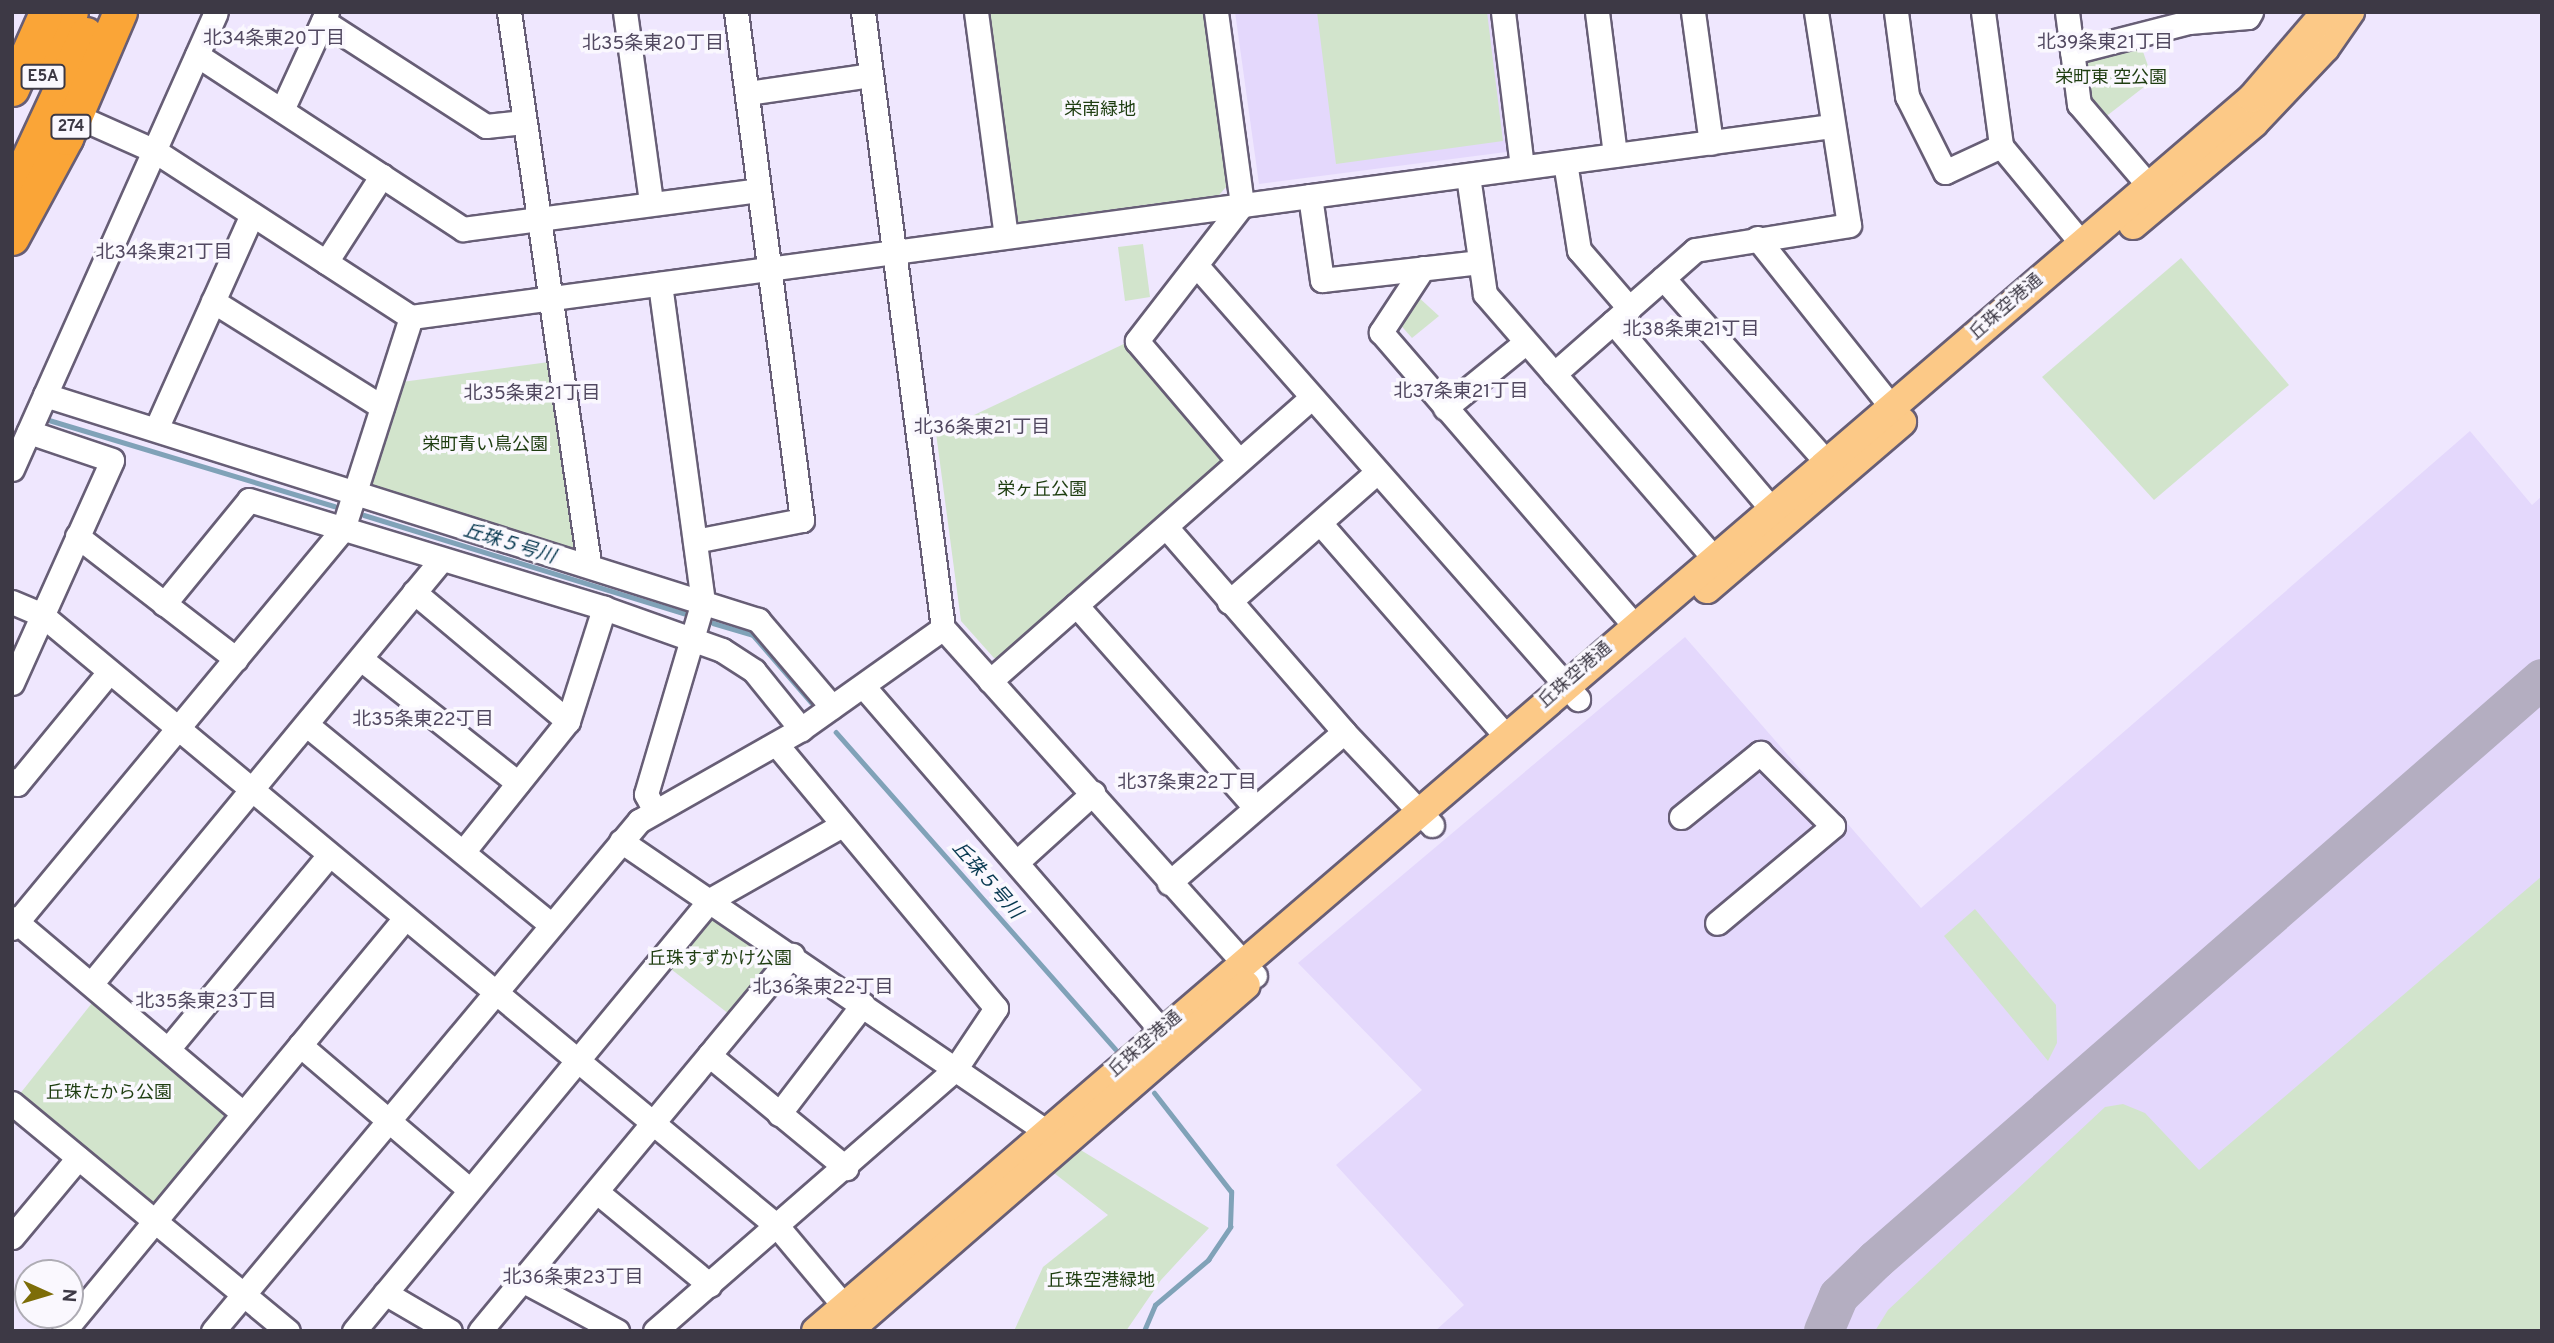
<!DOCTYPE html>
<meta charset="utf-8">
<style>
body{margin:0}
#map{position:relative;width:2554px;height:1343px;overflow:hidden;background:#efe7fe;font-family:Overpass,"Noto Sans JP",sans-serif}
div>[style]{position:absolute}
.built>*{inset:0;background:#e4d8fc}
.green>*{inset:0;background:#d2e4cc}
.stream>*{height:4.5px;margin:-2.25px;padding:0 2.25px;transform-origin:2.25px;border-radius:2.25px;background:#80a2b8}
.taxiway>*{height:40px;margin:-20px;padding:0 20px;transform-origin:20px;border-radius:20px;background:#b4aec1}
.roads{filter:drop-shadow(2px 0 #675e76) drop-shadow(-2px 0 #675e76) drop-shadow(0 2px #675e76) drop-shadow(0 -2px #675e76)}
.minor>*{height:23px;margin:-11.5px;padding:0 11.5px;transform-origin:11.5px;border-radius:11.5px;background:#fff}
.major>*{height:28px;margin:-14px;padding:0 14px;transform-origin:14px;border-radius:14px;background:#fcc987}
.highway>*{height:33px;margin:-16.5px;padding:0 16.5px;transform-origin:16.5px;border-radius:16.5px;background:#faa537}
span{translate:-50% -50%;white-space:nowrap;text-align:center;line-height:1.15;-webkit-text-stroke:7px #faf8fe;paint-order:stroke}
.shield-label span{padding:2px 5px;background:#faf8fe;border:2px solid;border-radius:5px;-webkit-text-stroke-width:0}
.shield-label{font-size:16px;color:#3d3945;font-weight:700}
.park-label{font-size:18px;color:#1e3d10}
.street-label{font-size:18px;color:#3d3945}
.neighbourhood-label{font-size:19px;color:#524961}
.water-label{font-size:19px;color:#06374f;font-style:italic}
.frame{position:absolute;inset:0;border:14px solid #3d3945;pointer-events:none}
.north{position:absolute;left:14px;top:1259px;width:70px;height:70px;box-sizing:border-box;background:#faf8fe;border:2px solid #aeacb4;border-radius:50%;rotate:94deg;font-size:19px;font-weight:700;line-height:28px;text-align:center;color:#3d3945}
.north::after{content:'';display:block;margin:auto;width:24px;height:32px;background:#7d6d08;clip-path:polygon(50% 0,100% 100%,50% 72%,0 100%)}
</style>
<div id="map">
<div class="built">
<i style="clip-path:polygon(1235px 12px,1497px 12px,1514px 151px,1259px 184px)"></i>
<i style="clip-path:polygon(2470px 431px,2532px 505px,2542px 496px,2542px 1331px,1435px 1331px,1464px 1305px,1336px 1165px,1422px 1090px,1298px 963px,1685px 637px,1921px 908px)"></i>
</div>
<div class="green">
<i style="clip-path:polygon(984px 12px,1205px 12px,1227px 186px,1219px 195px,1019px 222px,1010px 216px)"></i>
<i style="clip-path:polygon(1317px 12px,1487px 12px,1503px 141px,1336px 164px)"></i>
<i style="clip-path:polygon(2141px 46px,2153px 80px,2104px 118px,2087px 97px,2082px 64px,2087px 58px)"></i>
<i style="clip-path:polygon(1143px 244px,1150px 297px,1125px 301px,1118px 247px)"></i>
<i style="clip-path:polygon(2181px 258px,2289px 385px,2154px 500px,2042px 377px)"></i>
<i style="clip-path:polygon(1416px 295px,1439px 316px,1412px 338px,1397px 321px)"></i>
<i style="clip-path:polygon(1128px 342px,1225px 461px,1001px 658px,994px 658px,961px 621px,936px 433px)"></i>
<i style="clip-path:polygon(549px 362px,575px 547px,570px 551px,376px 490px,372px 483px,402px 382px)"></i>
<i style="clip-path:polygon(2542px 876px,2542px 1331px,1875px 1331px,1888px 1310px,2105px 1107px,2123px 1104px,2145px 1113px,2199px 1170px)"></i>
<i style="clip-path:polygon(1975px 909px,2056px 1005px,2057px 1043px,2048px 1061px,1944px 936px)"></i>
<i style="clip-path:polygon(712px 910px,777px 954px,729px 1014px,667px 966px)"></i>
<i style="clip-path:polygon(92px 1003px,224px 1113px,223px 1122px,156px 1203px,149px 1203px,19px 1095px)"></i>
<i style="clip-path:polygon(1079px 1149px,1209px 1228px,1161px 1280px,1126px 1331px,1014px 1331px,1043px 1267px,1108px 1215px,1054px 1173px)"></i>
</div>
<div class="stream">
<i style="left:49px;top:420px;width:298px;rotate:16.8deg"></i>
<i style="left:364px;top:515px;width:337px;rotate:17.1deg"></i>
<i style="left:713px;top:623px;width:42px;rotate:16.7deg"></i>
<i style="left:753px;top:635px;width:89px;rotate:49.1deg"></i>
<i style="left:836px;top:732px;width:422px;rotate:48.6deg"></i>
<i style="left:1144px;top:1331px;width:28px;rotate:-67deg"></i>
<i style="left:1155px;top:1305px;width:70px;rotate:-40.3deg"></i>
<i style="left:1208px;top:1260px;width:40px;rotate:-56deg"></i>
<i style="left:1230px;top:1227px;width:35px;rotate:-88deg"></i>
<i style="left:1231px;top:1192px;width:125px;rotate:-127.9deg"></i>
</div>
<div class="taxiway">
<i style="left:1824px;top:1331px;width:38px;rotate:-67deg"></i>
<i style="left:1839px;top:1296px;width:52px;rotate:-44.2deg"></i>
<i style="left:1876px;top:1260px;width:884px;rotate:-41.1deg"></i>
</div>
<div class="roads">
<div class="minor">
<i style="left:509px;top:12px;width:557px;rotate:81.74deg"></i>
<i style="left:625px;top:12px;width:193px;rotate:82.2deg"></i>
<i style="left:863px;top:12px;width:621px;rotate:82.6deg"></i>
<i style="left:943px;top:628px;width:467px;rotate:48.1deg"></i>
<i style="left:976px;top:12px;width:226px;rotate:82.4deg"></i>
<i style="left:1216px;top:12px;width:195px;rotate:82.3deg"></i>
<i style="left:1242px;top:205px;width:172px;rotate:127.7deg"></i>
<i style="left:1137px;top:341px;width:157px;rotate:49.6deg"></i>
<i style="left:1503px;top:12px;width:156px;rotate:83deg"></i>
<i style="left:1597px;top:12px;width:144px;rotate:82.8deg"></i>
<i style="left:1693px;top:12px;width:132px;rotate:82.2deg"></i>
<i style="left:1896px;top:12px;width:85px;rotate:82.5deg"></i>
<i style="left:1907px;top:96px;width:85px;rotate:63.4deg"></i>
<i style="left:1945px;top:172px;width:62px;rotate:-24.9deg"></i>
<i style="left:1983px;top:12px;width:135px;rotate:82.3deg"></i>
<i style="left:2001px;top:146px;width:127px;rotate:50.4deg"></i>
<i style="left:2067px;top:12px;width:93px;rotate:82.6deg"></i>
<i style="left:2079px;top:104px;width:108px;rotate:49.5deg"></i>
<i style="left:323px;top:21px;width:194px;rotate:32.8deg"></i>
<i style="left:486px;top:126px;width:38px;rotate:-6deg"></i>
<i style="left:2072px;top:52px;width:121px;rotate:-14.4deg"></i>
<i style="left:2189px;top:22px;width:59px;rotate:-4.8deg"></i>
<i style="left:2248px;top:17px;width:6px;rotate:-59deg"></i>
<i style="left:197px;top:55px;width:318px;rotate:33.2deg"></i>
<i style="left:463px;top:229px;width:298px;rotate:-7.5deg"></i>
<i style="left:748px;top:93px;width:124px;rotate:-8.3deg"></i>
<i style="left:282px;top:110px;width:108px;rotate:-65.3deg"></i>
<i style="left:76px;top:116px;width:86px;rotate:23.9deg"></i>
<i style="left:155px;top:151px;width:305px;rotate:33deg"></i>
<i style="left:411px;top:317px;width:1433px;rotate:-7.66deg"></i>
<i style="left:1565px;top:162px;width:89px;rotate:81deg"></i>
<i style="left:1579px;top:250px;width:77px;rotate:49.2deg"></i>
<i style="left:1468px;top:176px;width:119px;rotate:81.8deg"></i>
<i style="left:1485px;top:294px;width:367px;rotate:49.1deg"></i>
<i style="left:1310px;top:196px;width:85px;rotate:81.9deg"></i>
<i style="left:1322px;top:280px;width:159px;rotate:-6.5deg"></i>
<i style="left:1757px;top:238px;width:231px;rotate:51.5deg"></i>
<i style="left:326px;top:262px;width:103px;rotate:-57.2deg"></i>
<i style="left:1197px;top:266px;width:577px;rotate:48.66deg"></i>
<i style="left:1423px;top:268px;width:77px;rotate:123.3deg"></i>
<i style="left:1381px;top:332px;width:387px;rotate:49.2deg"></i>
<i style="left:1663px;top:278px;width:264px;rotate:48.4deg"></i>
<i style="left:213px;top:301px;width:199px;rotate:32.1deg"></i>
<i style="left:1613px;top:322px;width:244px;rotate:49.7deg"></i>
<i style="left:1554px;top:374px;width:188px;rotate:-41.3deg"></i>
<i style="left:1695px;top:250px;width:156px;rotate:-9.2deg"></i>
<i style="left:1849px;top:225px;width:216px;rotate:-98.8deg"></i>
<i style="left:45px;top:395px;width:748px;rotate:17.51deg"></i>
<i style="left:758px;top:620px;width:114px;rotate:49.6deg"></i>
<i style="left:1445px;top:408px;width:104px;rotate:-39.2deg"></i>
<i style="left:156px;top:429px;width:235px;rotate:-65.9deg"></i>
<i style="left:12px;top:469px;width:500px;rotate:-65.94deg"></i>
<i style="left:1320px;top:523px;width:284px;rotate:48.9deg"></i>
<i style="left:1166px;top:527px;width:271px;rotate:49deg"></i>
<i style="left:1344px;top:732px;width:128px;rotate:46.6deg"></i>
<i style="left:77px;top:536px;width:201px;rotate:37.7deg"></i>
<i style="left:695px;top:541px;width:109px;rotate:-11.1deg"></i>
<i style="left:802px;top:520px;width:512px;rotate:-97.4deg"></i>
<i style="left:414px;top:592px;width:201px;rotate:40deg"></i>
<i style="left:12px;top:602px;width:33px;rotate:23deg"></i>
<i style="left:42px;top:615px;width:956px;rotate:39.74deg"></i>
<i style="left:777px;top:1226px;width:123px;rotate:50deg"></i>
<i style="left:1229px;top:602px;width:196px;rotate:-41.3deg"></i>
<i style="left:164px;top:604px;width:134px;rotate:-50.7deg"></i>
<i style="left:249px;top:500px;width:371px;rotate:16.9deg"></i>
<i style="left:604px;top:608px;width:125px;rotate:19.6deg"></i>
<i style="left:722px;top:650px;width:38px;rotate:33deg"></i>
<i style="left:754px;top:671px;width:75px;rotate:51deg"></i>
<i style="left:1076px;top:605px;width:270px;rotate:48.5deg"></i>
<i style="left:361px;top:659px;width:200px;rotate:38.3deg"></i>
<i style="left:990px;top:681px;width:427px;rotate:-41.4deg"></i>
<i style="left:12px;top:683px;width:244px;rotate:-65.8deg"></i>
<i style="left:112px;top:460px;width:88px;rotate:-161.4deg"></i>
<i style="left:863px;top:686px;width:457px;rotate:49.1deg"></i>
<i style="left:307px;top:725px;width:315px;rotate:39.3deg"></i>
<i style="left:12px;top:780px;width:6px;rotate:39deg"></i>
<i style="left:17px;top:784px;width:145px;rotate:-50.6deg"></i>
<i style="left:655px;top:811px;width:19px;rotate:-118deg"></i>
<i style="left:646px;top:794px;width:200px;rotate:-73.5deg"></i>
<i style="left:703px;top:602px;width:321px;rotate:-97.7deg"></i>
<i style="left:1681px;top:817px;width:102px;rotate:-39deg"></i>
<i style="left:1760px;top:753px;width:103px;rotate:45deg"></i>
<i style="left:1833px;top:826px;width:151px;rotate:140.1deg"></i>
<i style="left:621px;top:841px;width:516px;rotate:34.34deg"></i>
<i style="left:463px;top:852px;width:168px;rotate:-51.3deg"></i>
<i style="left:568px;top:721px;width:119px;rotate:-72.3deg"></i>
<i style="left:1017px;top:862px;width:103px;rotate:-42.2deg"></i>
<i style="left:1169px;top:883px;width:231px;rotate:-40.8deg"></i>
<i style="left:12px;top:918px;width:302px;rotate:40.2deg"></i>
<i style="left:12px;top:928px;width:518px;rotate:-50.32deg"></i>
<i style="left:343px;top:529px;width:223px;rotate:-72.2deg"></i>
<i style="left:91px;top:984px;width:551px;rotate:-50.45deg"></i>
<i style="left:300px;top:1045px;width:223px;rotate:40.5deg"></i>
<i style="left:168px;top:1049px;width:252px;rotate:-50.3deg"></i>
<i style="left:709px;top:1055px;width:178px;rotate:39.5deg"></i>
<i style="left:12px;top:1103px;width:358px;rotate:39.6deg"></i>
<i style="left:779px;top:1114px;width:138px;rotate:-52.6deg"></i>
<i style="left:597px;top:1192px;width:146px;rotate:39.5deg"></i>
<i style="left:12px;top:1237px;width:103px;rotate:-50.1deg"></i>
<i style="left:522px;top:1280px;width:108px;rotate:28.2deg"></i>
<i style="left:385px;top:1293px;width:75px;rotate:30.3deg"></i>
<i style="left:64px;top:1331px;width:536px;rotate:-50.45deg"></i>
<i style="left:213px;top:1331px;width:665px;rotate:-50.13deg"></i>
<i style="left:639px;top:821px;width:186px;rotate:-29.6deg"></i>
<i style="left:801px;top:729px;width:174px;rotate:-35.4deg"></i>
<i style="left:354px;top:1331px;width:559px;rotate:-50.44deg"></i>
<i style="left:710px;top:900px;width:150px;rotate:-29.6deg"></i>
<i style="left:480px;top:1331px;width:489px;rotate:-50.3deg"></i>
<i style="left:655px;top:1331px;width:400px;rotate:-41.1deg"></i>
<i style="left:956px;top:1068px;width:72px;rotate:-56.3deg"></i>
<i style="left:996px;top:1008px;width:344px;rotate:-129.8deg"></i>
</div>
<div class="major">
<i style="left:2133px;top:225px;width:158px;rotate:-40.1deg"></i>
<i style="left:2254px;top:123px;width:103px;rotate:-46.6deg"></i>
<i style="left:2325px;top:48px;width:44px;rotate:-55.2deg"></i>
<i style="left:1707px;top:589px;width:257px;rotate:-40.6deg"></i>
<i style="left:816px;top:1331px;width:1893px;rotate:-40.65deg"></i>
<i style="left:2252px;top:98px;width:113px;rotate:-49.3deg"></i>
<i style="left:848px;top:1331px;width:527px;rotate:-41deg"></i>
</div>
<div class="highway">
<i style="left:50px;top:60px;width:52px;rotate:-66.4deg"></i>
<i style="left:12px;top:89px;width:81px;rotate:-66deg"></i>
<i style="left:13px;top:191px;width:173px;rotate:-65.1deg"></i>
<i style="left:12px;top:238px;width:114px;rotate:-61.6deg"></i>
<i style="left:66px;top:138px;width:137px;rotate:-66.8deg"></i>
</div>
</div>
<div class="shield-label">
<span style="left:43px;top:77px">E5A</span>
<span style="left:71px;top:127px">274</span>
</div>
<div class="park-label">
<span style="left:2111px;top:79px">栄町東 空公園</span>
<span style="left:1100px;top:111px">栄南緑地</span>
<span style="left:485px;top:446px">栄町青い鳥公園</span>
<span style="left:1042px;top:491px">栄ヶ丘公園</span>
<span style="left:720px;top:960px">丘珠すずかけ公園</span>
<span style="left:109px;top:1094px">丘珠たから公園</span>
<span style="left:1101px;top:1282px">丘珠空港緑地</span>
</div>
<div class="street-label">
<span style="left:2007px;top:308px;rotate:-41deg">丘珠空港通</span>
<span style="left:1576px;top:676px;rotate:-41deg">丘珠空港通</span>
<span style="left:1146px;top:1045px;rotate:-41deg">丘珠空港通</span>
</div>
<div class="neighbourhood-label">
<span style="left:274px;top:40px">北34条東20丁目</span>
<span style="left:2105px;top:44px">北39条東21丁目</span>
<span style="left:653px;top:45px">北35条東20丁目</span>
<span style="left:164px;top:254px">北34条東21丁目</span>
<span style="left:1691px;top:331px">北38条東21丁目</span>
<span style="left:1461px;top:393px">北37条東21丁目</span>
<span style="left:532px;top:395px">北35条東21丁目</span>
<span style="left:982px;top:429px">北36条東21丁目</span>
<span style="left:423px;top:721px">北35条東22丁目</span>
<span style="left:1187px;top:784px">北37条東22丁目</span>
<span style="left:823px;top:989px">北36条東22丁目</span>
<span style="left:206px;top:1003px">北35条東23丁目</span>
<span style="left:573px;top:1279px">北36条東23丁目</span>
</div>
<div class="water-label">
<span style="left:509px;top:545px;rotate:17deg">丘珠５号川</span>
<span style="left:986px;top:881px;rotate:49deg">丘珠５号川</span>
</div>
<div class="frame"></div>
<div class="north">N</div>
</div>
